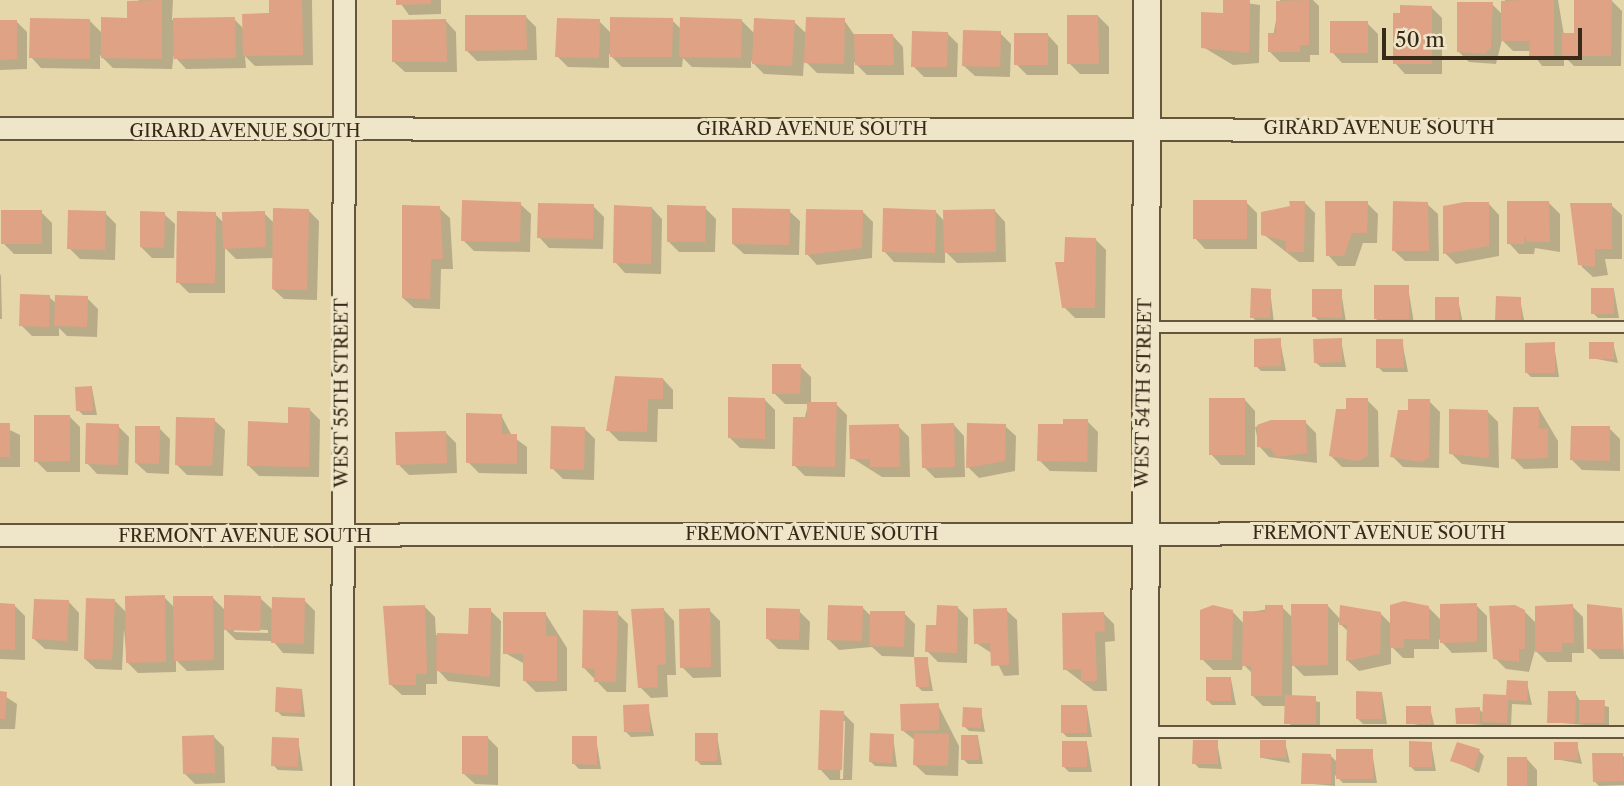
<!DOCTYPE html>
<style>
body{margin:0}
#map{position:relative;width:1624px;height:786px;overflow:hidden;background:#e6d7ab;font-family:"Libre Caslon Text",serif}
div>[style]{position:absolute}
.shadow>*{inset:0;background:#0003}
.building>*{inset:0;background:#e0a284}
.roads{filter:drop-shadow(2px 0 #64553d) drop-shadow(-2px 0 #64553d) drop-shadow(0 2px #64553d) drop-shadow(0 -2px #64553d)}
.service>*{height:10px;margin:-5px;padding:0 5px;transform-origin:5px;border-radius:5px;background:#efe5c8}
.minor>*{height:21px;margin:-10.5px;padding:0 10.5px;transform-origin:10.5px;border-radius:10.5px;background:#efe5c8}
.tertiary>*{height:26px;margin:-13px;padding:0 13px;transform-origin:13px;border-radius:13px;background:#efe5c8}
span{translate:-50% -50%;white-space:nowrap;text-align:center;line-height:1.15;-webkit-text-stroke:6px #efe5c8;paint-order:stroke}
.street-label{font-size:18px;color:#382a18}
.scale{position:absolute;left:1382px;top:28px;width:200px;height:32px;box-sizing:border-box;border:4px solid #382a18;border-top:0;padding-left:9px;font-size:21px;line-height:24px;white-space:nowrap;color:#382a18;-webkit-text-stroke:5px #efe5c8;paint-order:stroke}
</style>
<div id="map">
<div class="shadow">
<i style="clip-path:polygon(139px 0,173px 0,172px 20px,234px 19px,244px 29px,271px 15px,271px 0,312px 0,313px 65px,255px 66px,245px 56px,246px 68px,186px 69px,176px 58px,175px 46px,172px 69px,113px 68px,100px 55px,100px 69px,41px 68px,31px 57px,89px 20px,103px 34px,128px 19px)"></i>
<i style="clip-path:polygon(398px 0,441px 0,441px 14px,409px 15px)"></i>
<i style="clip-path:polygon(1225px 0,1260px 5px,1259px 63px,1233px 65px,1203px 47px,1225px 14px)"></i>
<i style="clip-path:polygon(1280px 0,1313px 0,1319px 6px,1319px 55px,1310px 55px,1310px 62px,1280px 62px,1270px 52px)"></i>
<i style="clip-path:polygon(1505px 0,1558px 0,1564px 35px,1576px 35px,1611px 0,1622px 11px,1621px 66px,1574px 66px,1564px 56px,1564px 66px,1542px 66px,1531px 51px,1513px 51px,1502px 40px,1496px 64px,1469px 62px,1458px 51px,1492px 4px,1504px 16px)"></i>
<i style="clip-path:polygon(1431px 7px,1442px 18px,1442px 74px,1405px 74px,1395px 63px)"></i>
<i style="clip-path:polygon(525px 16px,536px 27px,537px 60px,477px 61px,466px 50px)"></i>
<i style="clip-path:polygon(1098px 16px,1109px 27px,1109px 74px,1080px 74px,1069px 63px)"></i>
<i style="clip-path:polygon(672px 20px,682px 30px,741px 20px,755px 34px,794px 22px,807px 34px,844px 20px,855px 36px,893px 36px,903px 47px,904px 75px,867px 75px,854px 62px,854px 74px,817px 73px,804px 60px,803px 76px,764px 74px,751px 61px,751px 68px,692px 67px,683px 58px,682px 67px,622px 67px,609px 54px,609px 68px,568px 67px,557px 56px,599px 21px,612px 34px)"></i>
<i style="clip-path:polygon(446px 21px,456px 32px,457px 72px,405px 72px,394px 62px)"></i>
<i style="clip-path:polygon(0 22px,17px 22px,27px 32px,27px 69px,0 70px)"></i>
<i style="clip-path:polygon(1367px 23px,1378px 34px,1378px 63px,1342px 63px,1332px 52px)"></i>
<i style="clip-path:polygon(947px 33px,958px 44px,957px 77px,924px 77px,913px 66px)"></i>
<i style="clip-path:polygon(1000px 33px,1011px 44px,1010px 77px,975px 76px,964px 66px)"></i>
<i style="clip-path:polygon(1048px 35px,1058px 46px,1058px 75px,1027px 75px,1016px 64px)"></i>
<i style="clip-path:polygon(1246px 202px,1257px 213px,1257px 249px,1205px 249px,1195px 238px)"></i>
<i style="clip-path:polygon(1304px 202px,1315px 213px,1314px 262px,1299px 262px,1263px 234px)"></i>
<i style="clip-path:polygon(1367px 203px,1378px 214px,1377px 243px,1363px 243px,1355px 266px,1338px 266px,1328px 255px)"></i>
<i style="clip-path:polygon(1549px 203px,1560px 214px,1560px 252px,1535px 248px,1534px 254px,1519px 254px,1509px 243px)"></i>
<i style="clip-path:polygon(520px 204px,531px 214px,530px 252px,474px 251px,463px 240px)"></i>
<i style="clip-path:polygon(1427px 204px,1438px 214px,1439px 261px,1405px 261px,1394px 251px)"></i>
<i style="clip-path:polygon(1489px 204px,1499px 215px,1499px 256px,1456px 264px,1445px 253px)"></i>
<i style="clip-path:polygon(1572px 204px,1611px 205px,1622px 215px,1622px 259px,1605px 259px,1608px 275px,1593px 277px,1582px 267px)"></i>
<i style="clip-path:polygon(593px 206px,604px 217px,603px 249px,549px 248px,539px 237px)"></i>
<i style="clip-path:polygon(439px 208px,450px 218px,453px 269px,441px 269px,440px 309px,414px 308px,403px 298px)"></i>
<i style="clip-path:polygon(652px 208px,662px 219px,661px 274px,625px 273px,615px 262px)"></i>
<i style="clip-path:polygon(705px 208px,716px 219px,715px 252px,679px 252px,668px 241px)"></i>
<i style="clip-path:polygon(308px 210px,319px 221px,317px 300px,284px 299px,273px 289px,274px 258px,236px 259px,225px 248px,225px 293px,189px 293px,178px 282px,215px 214px,224px 223px,264px 213px,275px 224px)"></i>
<i style="clip-path:polygon(789px 211px,800px 221px,799px 255px,744px 254px,733px 244px)"></i>
<i style="clip-path:polygon(862px 211px,873px 222px,872px 258px,817px 265px,807px 254px)"></i>
<i style="clip-path:polygon(935px 211px,945px 222px,995px 211px,1005px 222px,1006px 262px,957px 263px,945px 251px,945px 263px,894px 262px,884px 251px)"></i>
<i style="clip-path:polygon(41px 212px,52px 223px,52px 254px,14px 254px,3px 243px)"></i>
<i style="clip-path:polygon(105px 213px,116px 224px,115px 260px,80px 259px,69px 248px)"></i>
<i style="clip-path:polygon(164px 214px,175px 224px,174px 258px,152px 258px,141px 247px)"></i>
<i style="clip-path:polygon(1095px 239px,1106px 250px,1105px 318px,1075px 318px,1064px 307px,1066px 264px)"></i>
<i style="clip-path:polygon(0 274px,1px 276px,2px 319px,0 319px)"></i>
<i style="clip-path:polygon(1408px 287px,1414px 323px,1381px 324px,1376px 319px)"></i>
<i style="clip-path:polygon(1270px 290px,1274px 323px,1257px 322px,1252px 317px)"></i>
<i style="clip-path:polygon(1614px 290px,1619px 318px,1598px 318px,1593px 313px)"></i>
<i style="clip-path:polygon(1341px 291px,1346px 322px,1319px 321px,1314px 316px)"></i>
<i style="clip-path:polygon(49px 297px,57px 304px,87px 298px,98px 309px,97px 337px,67px 336px,59px 328px,59px 336px,32px 336px,21px 325px)"></i>
<i style="clip-path:polygon(1458px 299px,1463px 324px,1441px 324px,1436px 319px)"></i>
<i style="clip-path:polygon(1520px 299px,1525px 325px,1502px 325px,1497px 320px)"></i>
<i style="clip-path:polygon(1280px 340px,1286px 371px,1261px 371px,1256px 366px)"></i>
<i style="clip-path:polygon(1341px 340px,1346px 367px,1321px 367px,1315px 362px)"></i>
<i style="clip-path:polygon(1402px 341px,1408px 372px,1383px 372px,1378px 367px)"></i>
<i style="clip-path:polygon(1613px 343px,1618px 363px,1591px 358px)"></i>
<i style="clip-path:polygon(1554px 344px,1559px 377px,1531px 377px,1526px 372px)"></i>
<i style="clip-path:polygon(800px 366px,811px 377px,811px 404px,836px 404px,847px 415px,845px 477px,805px 476px,794px 465px,808px 404px,785px 404px,774px 393px)"></i>
<i style="clip-path:polygon(663px 379px,673px 390px,673px 409px,658px 409px,657px 442px,619px 441px,608px 430px)"></i>
<i style="clip-path:polygon(92px 388px,97px 415px,83px 415px,78px 410px)"></i>
<i style="clip-path:polygon(765px 400px,775px 410px,775px 449px,740px 448px,729px 437px)"></i>
<i style="clip-path:polygon(1245px 400px,1255px 411px,1255px 427px,1305px 422px,1316px 433px,1317px 463px,1269px 457px,1259px 446px,1255px 427px,1255px 465px,1221px 465px,1211px 454px)"></i>
<i style="clip-path:polygon(1367px 400px,1378px 411px,1379px 467px,1342px 467px,1331px 456px,1348px 411px)"></i>
<i style="clip-path:polygon(1429px 401px,1440px 412px,1439px 468px,1403px 467px,1392px 456px)"></i>
<i style="clip-path:polygon(309px 409px,320px 420px,319px 477px,259px 476px,248px 465px)"></i>
<i style="clip-path:polygon(1539px 409px,1558px 441px,1558px 468px,1524px 469px,1513px 458px)"></i>
<i style="clip-path:polygon(1487px 411px,1498px 422px,1499px 468px,1462px 464px,1451px 453px)"></i>
<i style="clip-path:polygon(501px 415px,512px 436px,527px 447px,527px 474px,479px 473px,468px 462px)"></i>
<i style="clip-path:polygon(69px 416px,80px 427px,80px 472px,47px 472px,36px 461px)"></i>
<i style="clip-path:polygon(214px 420px,225px 430px,223px 476px,187px 475px,176px 464px)"></i>
<i style="clip-path:polygon(1087px 421px,1098px 432px,1097px 472px,1050px 471px,1039px 460px,1065px 426px)"></i>
<i style="clip-path:polygon(0 425px,20px 435px,20px 467px,0 467px)"></i>
<i style="clip-path:polygon(954px 425px,964px 436px,965px 477px,935px 478px,924px 467px)"></i>
<i style="clip-path:polygon(118px 426px,129px 437px,128px 475px,97px 474px,87px 463px)"></i>
<i style="clip-path:polygon(898px 426px,909px 437px,910px 477px,882px 477px,852px 458px)"></i>
<i style="clip-path:polygon(1005px 426px,1016px 436px,1015px 471px,979px 478px,967px 466px)"></i>
<i style="clip-path:polygon(159px 428px,170px 439px,169px 474px,147px 473px,136px 463px)"></i>
<i style="clip-path:polygon(584px 428px,595px 439px,594px 480px,563px 479px,552px 468px)"></i>
<i style="clip-path:polygon(1609px 428px,1620px 439px,1620px 471px,1582px 470px,1571px 459px)"></i>
<i style="clip-path:polygon(445px 432px,456px 443px,457px 473px,409px 475px,398px 464px)"></i>
<i style="clip-path:polygon(evenodd,164px 597px,175px 608px,213px 598px,226px 611px,260px 598px,273px 610px,304px 600px,315px 611px,314px 654px,283px 653px,273px 641px,236px 640px,224px 628px,224px 670px,187px 671px,176px 660px,176px 672px,138px 673px,127px 662px,124px 629px,122px 670px,96px 669px,85px 659px,114px 600px,127px 613px,164px 597px,234px 629px,268px 630px,268px 633px,234px 632px,234px 629px)"></i>
<i style="clip-path:polygon(69px 602px,79px 613px,78px 651px,45px 649px,34px 639px)"></i>
<i style="clip-path:polygon(0 605px,14px 605px,25px 616px,25px 660px,0 659px)"></i>
<i style="clip-path:polygon(1476px 605px,1487px 616px,1487px 652px,1452px 653px,1439px 639px,1439px 649px,1414px 649px,1414px 658px,1403px 658px,1391px 646px,1391px 664px,1359px 671px,1348px 661px,1349px 632px,1338px 622px,1338px 675px,1304px 676px,1292px 664px,1292px 697px,1320px 702px,1320px 728px,1291px 728px,1286px 706px,1263px 706px,1252px 695px,1252px 673px,1243px 664px,1242px 670px,1213px 670px,1202px 659px,1233px 612px,1244px 624px,1244px 613px,1282px 607px,1293px 618px,1328px 606px,1341px 620px,1380px 613px,1392px 625px,1428px 607px,1442px 621px)"></i>
<i style="clip-path:polygon(424px 606px,435px 617px,436px 635px,469px 636px,490px 610px,501px 621px,500px 687px,448px 681px,437px 669px,437px 684px,426px 684px,426px 695px,402px 695px,391px 685px)"></i>
<i style="clip-path:polygon(1572px 606px,1583px 617px,1584px 653px,1572px 653px,1572px 662px,1547px 662px,1535px 650px,1529px 672px,1506px 669px,1495px 658px,1524px 611px,1537px 624px)"></i>
<i style="clip-path:polygon(862px 607px,872px 617px,904px 613px,915px 624px,914px 657px,882px 656px,872px 647px,839px 650px,829px 640px)"></i>
<i style="clip-path:polygon(958px 608px,968px 618px,967px 663px,938px 662px,927px 651px,938px 627px)"></i>
<i style="clip-path:polygon(664px 610px,674px 621px,676px 675px,667px 675px,668px 697px,651px 698px,640px 687px)"></i>
<i style="clip-path:polygon(709px 610px,720px 621px,721px 677px,693px 678px,682px 667px)"></i>
<i style="clip-path:polygon(1006px 610px,1017px 620px,1019px 675px,1004px 676px,993px 654px,976px 643px)"></i>
<i style="clip-path:polygon(1622px 610px,1624px 659px,1600px 659px,1589px 648px)"></i>
<i style="clip-path:polygon(799px 611px,810px 622px,809px 650px,778px 649px,768px 639px)"></i>
<i style="clip-path:polygon(545px 613px,567px 648px,567px 691px,536px 692px,525px 681px,525px 664px,505px 653px)"></i>
<i style="clip-path:polygon(617px 613px,628px 624px,626px 692px,607px 692px,584px 668px)"></i>
<i style="clip-path:polygon(1103px 613px,1114px 624px,1115px 641px,1105px 642px,1107px 691px,1094px 691px,1065px 669px)"></i>
<i style="clip-path:polygon(927px 659px,933px 691px,922px 691px,917px 686px)"></i>
<i style="clip-path:polygon(1231px 679px,1236px 705px,1212px 705px,1207px 700px)"></i>
<i style="clip-path:polygon(1527px 683px,1532px 705px,1512px 704px,1511px 727px,1457px 723px,1479px 709px,1484px 714px)"></i>
<i style="clip-path:polygon(302px 690px,305px 717px,282px 716px,277px 711px)"></i>
<i style="clip-path:polygon(1575px 692px,1580px 701px,1609px 707px,1609px 727px,1549px 722px)"></i>
<i style="clip-path:polygon(0 693px,17px 704px,15px 729px,0 729px)"></i>
<i style="clip-path:polygon(1382px 693px,1387px 724px,1363px 724px,1358px 719px)"></i>
<i style="clip-path:polygon(938px 705px,959px 746px,958px 776px,926px 775px,915px 765px,916px 741px,902px 730px)"></i>
<i style="clip-path:polygon(648px 706px,654px 736px,631px 737px,626px 732px)"></i>
<i style="clip-path:polygon(1087px 707px,1092px 737px,1067px 737px,1062px 732px)"></i>
<i style="clip-path:polygon(1430px 708px,1435px 728px,1408px 723px)"></i>
<i style="clip-path:polygon(981px 710px,985px 732px,969px 731px,964px 726px)"></i>
<i style="clip-path:polygon(evenodd,843px 713px,854px 724px,852px 780px,830px 780px,820px 769px,843px 713px,842px 721px,845px 721px,843px 779px,840px 779px,842px 721px)"></i>
<i style="clip-path:polygon(717px 735px,722px 765px,701px 765px,696px 760px)"></i>
<i style="clip-path:polygon(213px 736px,224px 747px,225px 783px,195px 784px,184px 773px)"></i>
<i style="clip-path:polygon(893px 736px,897px 767px,875px 766px,870px 761px)"></i>
<i style="clip-path:polygon(978px 737px,983px 764px,968px 764px,963px 759px)"></i>
<i style="clip-path:polygon(488px 738px,498px 748px,498px 785px,475px 784px,464px 774px)"></i>
<i style="clip-path:polygon(596px 738px,601px 769px,579px 769px,574px 764px)"></i>
<i style="clip-path:polygon(298px 739px,303px 771px,278px 770px,273px 765px)"></i>
<i style="clip-path:polygon(1217px 742px,1222px 769px,1199px 768px,1194px 763px)"></i>
<i style="clip-path:polygon(1285px 742px,1290px 763px,1262px 758px)"></i>
<i style="clip-path:polygon(1087px 743px,1092px 772px,1069px 772px,1064px 767px)"></i>
<i style="clip-path:polygon(1431px 743px,1436px 771px,1415px 771px,1410px 766px)"></i>
<i style="clip-path:polygon(1577px 744px,1582px 764px,1555px 759px)"></i>
<i style="clip-path:polygon(1372px 751px,1377px 783px,1343px 783px,1335px 775px,1335px 786px,1303px 783px,1330px 755px,1338px 763px)"></i>
<i style="clip-path:polygon(1479px 751px,1484px 756px,1479px 773px,1452px 760px)"></i>
<i style="clip-path:polygon(1624px 756px,1624px 785px,1599px 786px,1594px 781px)"></i>
<i style="clip-path:polygon(1527px 759px,1537px 770px,1537px 786px,1509px 786px)"></i>
</div>
<div class="building">
<i style="clip-path:polygon(162px 0,162px 59px,101px 58px,101px 17px,127px 18px,127px 1px)"></i>
<i style="clip-path:polygon(269px 0,302px 0,303px 55px,243px 56px,242px 14px,269px 13px)"></i>
<i style="clip-path:polygon(396px 0,431px 0,431px 4px,396px 5px)"></i>
<i style="clip-path:polygon(1223px 0,1250px 0,1249px 53px,1201px 48px,1201px 12px,1223px 13px)"></i>
<i style="clip-path:polygon(1309px 0,1309px 45px,1300px 45px,1300px 52px,1268px 52px,1268px 33px,1276px 33px,1276px 1px)"></i>
<i style="clip-path:polygon(1523px 0,1554px 0,1554px 56px,1529px 56px,1530px 41px,1501px 41px,1501px 1px)"></i>
<i style="clip-path:polygon(1574px 0,1612px 0,1611px 56px,1562px 56px,1562px 33px,1574px 33px)"></i>
<i style="clip-path:polygon(1457px 2px,1493px 2px,1491px 47px,1485px 54px,1457px 52px)"></i>
<i style="clip-path:polygon(1400px 5px,1432px 6px,1432px 64px,1393px 64px,1393px 13px,1400px 13px)"></i>
<i style="clip-path:polygon(465px 15px,526px 15px,527px 50px,465px 51px)"></i>
<i style="clip-path:polygon(1067px 15px,1098px 15px,1099px 64px,1067px 64px)"></i>
<i style="clip-path:polygon(235px 17px,236px 58px,174px 59px,173px 18px)"></i>
<i style="clip-path:polygon(610px 17px,673px 18px,672px 57px,610px 57px)"></i>
<i style="clip-path:polygon(680px 17px,742px 19px,741px 58px,679px 57px)"></i>
<i style="clip-path:polygon(806px 17px,845px 18px,844px 64px,804px 63px)"></i>
<i style="clip-path:polygon(30px 18px,90px 19px,90px 59px,29px 58px)"></i>
<i style="clip-path:polygon(557px 18px,600px 19px,599px 58px,555px 57px)"></i>
<i style="clip-path:polygon(754px 18px,795px 20px,792px 66px,752px 64px)"></i>
<i style="clip-path:polygon(446px 19px,447px 62px,392px 62px,392px 20px)"></i>
<i style="clip-path:polygon(0 20px,17px 20px,17px 59px,0 60px)"></i>
<i style="clip-path:polygon(1330px 21px,1368px 21px,1368px 53px,1330px 53px)"></i>
<i style="clip-path:polygon(963px 30px,1001px 31px,1000px 67px,962px 66px)"></i>
<i style="clip-path:polygon(912px 31px,948px 32px,947px 67px,911px 67px)"></i>
<i style="clip-path:polygon(1014px 33px,1048px 33px,1048px 65px,1014px 65px)"></i>
<i style="clip-path:polygon(854px 34px,893px 34px,894px 65px,855px 65px)"></i>
<i style="clip-path:polygon(462px 200px,521px 202px,520px 242px,461px 241px)"></i>
<i style="clip-path:polygon(1193px 200px,1247px 200px,1247px 239px,1193px 239px)"></i>
<i style="clip-path:polygon(1289px 201px,1305px 201px,1304px 252px,1286px 252px,1286px 241px,1261px 235px,1261px 212px,1290px 206px)"></i>
<i style="clip-path:polygon(1325px 201px,1368px 201px,1367px 233px,1352px 233px,1344px 256px,1326px 256px)"></i>
<i style="clip-path:polygon(1393px 201px,1428px 202px,1429px 251px,1392px 251px)"></i>
<i style="clip-path:polygon(1507px 201px,1549px 201px,1550px 242px,1527px 242px,1525px 234px,1524px 244px,1507px 244px)"></i>
<i style="clip-path:polygon(1464px 202px,1489px 202px,1489px 246px,1443px 254px,1443px 206px)"></i>
<i style="clip-path:polygon(538px 203px,594px 204px,593px 239px,537px 238px)"></i>
<i style="clip-path:polygon(1570px 203px,1612px 203px,1612px 249px,1595px 249px,1595px 267px,1578px 265px)"></i>
<i style="clip-path:polygon(402px 205px,440px 206px,443px 259px,431px 259px,430px 299px,402px 298px)"></i>
<i style="clip-path:polygon(614px 205px,652px 207px,651px 264px,613px 263px)"></i>
<i style="clip-path:polygon(667px 205px,706px 206px,705px 242px,667px 242px)"></i>
<i style="clip-path:polygon(273px 208px,309px 209px,307px 290px,272px 289px)"></i>
<i style="clip-path:polygon(732px 208px,790px 209px,789px 245px,732px 244px)"></i>
<i style="clip-path:polygon(883px 208px,936px 210px,935px 253px,882px 252px)"></i>
<i style="clip-path:polygon(806px 209px,863px 210px,862px 248px,805px 255px)"></i>
<i style="clip-path:polygon(995px 209px,996px 252px,944px 253px,943px 210px)"></i>
<i style="clip-path:polygon(1px 210px,42px 210px,42px 244px,1px 244px)"></i>
<i style="clip-path:polygon(68px 210px,106px 211px,105px 250px,67px 249px)"></i>
<i style="clip-path:polygon(140px 211px,165px 212px,164px 248px,140px 247px)"></i>
<i style="clip-path:polygon(177px 211px,216px 212px,215px 283px,176px 283px)"></i>
<i style="clip-path:polygon(265px 211px,266px 247px,223px 249px,222px 212px)"></i>
<i style="clip-path:polygon(1065px 237px,1096px 238px,1095px 308px,1062px 308px,1055px 262px,1064px 262px)"></i>
<i style="clip-path:polygon(1374px 285px,1409px 285px,1409px 319px,1374px 319px)"></i>
<i style="clip-path:polygon(1251px 288px,1271px 289px,1270px 318px,1250px 318px)"></i>
<i style="clip-path:polygon(1591px 288px,1614px 288px,1614px 314px,1591px 314px)"></i>
<i style="clip-path:polygon(1312px 289px,1342px 289px,1342px 318px,1312px 317px)"></i>
<i style="clip-path:polygon(20px 294px,50px 295px,49px 327px,19px 326px)"></i>
<i style="clip-path:polygon(55px 295px,88px 296px,87px 327px,54px 326px)"></i>
<i style="clip-path:polygon(1496px 296px,1521px 297px,1521px 321px,1495px 321px)"></i>
<i style="clip-path:polygon(1435px 297px,1459px 297px,1459px 320px,1435px 320px)"></i>
<i style="clip-path:polygon(1281px 338px,1281px 366px,1254px 367px,1254px 339px)"></i>
<i style="clip-path:polygon(1342px 338px,1342px 362px,1314px 363px,1313px 339px)"></i>
<i style="clip-path:polygon(1376px 339px,1403px 339px,1404px 368px,1376px 368px)"></i>
<i style="clip-path:polygon(1555px 342px,1555px 373px,1525px 373px,1525px 343px)"></i>
<i style="clip-path:polygon(1589px 342px,1614px 342px,1614px 359px,1589px 359px)"></i>
<i style="clip-path:polygon(772px 364px,801px 364px,800px 394px,772px 394px)"></i>
<i style="clip-path:polygon(615px 376px,663px 378px,663px 399px,648px 399px,647px 432px,606px 431px)"></i>
<i style="clip-path:polygon(92px 386px,93px 411px,76px 411px,75px 387px)"></i>
<i style="clip-path:polygon(728px 397px,765px 398px,765px 439px,728px 438px)"></i>
<i style="clip-path:polygon(1209px 398px,1245px 398px,1245px 455px,1209px 455px)"></i>
<i style="clip-path:polygon(1346px 398px,1368px 398px,1368px 456px,1358px 461px,1329px 456px,1336px 409px,1346px 409px)"></i>
<i style="clip-path:polygon(1408px 399px,1430px 399px,1429px 458px,1421px 462px,1390px 457px,1398px 410px,1408px 410px)"></i>
<i style="clip-path:polygon(807px 402px,837px 402px,835px 467px,792px 466px,793px 417px,807px 417px)"></i>
<i style="clip-path:polygon(288px 407px,310px 408px,309px 467px,247px 466px,248px 421px,288px 423px)"></i>
<i style="clip-path:polygon(1513px 407px,1539px 407px,1539px 429px,1548px 428px,1548px 458px,1511px 459px)"></i>
<i style="clip-path:polygon(1449px 409px,1488px 410px,1489px 458px,1449px 454px)"></i>
<i style="clip-path:polygon(466px 413px,502px 414px,502px 434px,517px 434px,517px 464px,466px 463px)"></i>
<i style="clip-path:polygon(34px 415px,70px 415px,70px 461px,34px 462px)"></i>
<i style="clip-path:polygon(176px 417px,215px 418px,212px 466px,175px 465px)"></i>
<i style="clip-path:polygon(1063px 419px,1088px 419px,1087px 462px,1037px 461px,1038px 424px,1063px 424px)"></i>
<i style="clip-path:polygon(1271px 420px,1306px 420px,1307px 453px,1277px 457px,1270px 448px,1257px 447px,1257px 425px)"></i>
<i style="clip-path:polygon(0 423px,10px 423px,10px 457px,0 457px)"></i>
<i style="clip-path:polygon(86px 423px,119px 424px,118px 465px,85px 464px)"></i>
<i style="clip-path:polygon(954px 423px,955px 467px,922px 468px,921px 424px)"></i>
<i style="clip-path:polygon(967px 423px,1006px 424px,1005px 461px,966px 468px)"></i>
<i style="clip-path:polygon(899px 424px,900px 467px,870px 467px,870px 459px,850px 459px,849px 425px)"></i>
<i style="clip-path:polygon(135px 426px,160px 426px,159px 464px,135px 463px)"></i>
<i style="clip-path:polygon(551px 426px,585px 427px,584px 470px,550px 469px)"></i>
<i style="clip-path:polygon(1571px 426px,1610px 426px,1610px 461px,1570px 460px)"></i>
<i style="clip-path:polygon(446px 431px,447px 463px,396px 465px,395px 432px)"></i>
<i style="clip-path:polygon(165px 595px,166px 662px,126px 663px,125px 596px)"></i>
<i style="clip-path:polygon(224px 595px,261px 596px,260px 631px,224px 630px)"></i>
<i style="clip-path:polygon(173px 596px,213px 596px,214px 660px,174px 661px)"></i>
<i style="clip-path:polygon(272px 597px,305px 598px,304px 644px,271px 643px)"></i>
<i style="clip-path:polygon(86px 598px,115px 599px,112px 660px,84px 659px)"></i>
<i style="clip-path:polygon(34px 599px,69px 600px,67px 641px,32px 639px)"></i>
<i style="clip-path:polygon(1404px 601px,1429px 606px,1429px 639px,1404px 639px,1404px 648px,1390px 648px,1390px 605px)"></i>
<i style="clip-path:polygon(0 603px,15px 604px,15px 650px,0 649px)"></i>
<i style="clip-path:polygon(1477px 603px,1477px 642px,1440px 643px,1440px 604px)"></i>
<i style="clip-path:polygon(1291px 604px,1328px 604px,1328px 665px,1292px 666px)"></i>
<i style="clip-path:polygon(1573px 604px,1574px 643px,1562px 643px,1562px 652px,1535px 652px,1535px 606px)"></i>
<i style="clip-path:polygon(1587px 604px,1622px 608px,1623px 649px,1587px 649px)"></i>
<i style="clip-path:polygon(425px 605px,427px 674px,416px 674px,416px 685px,389px 685px,383px 606px)"></i>
<i style="clip-path:polygon(828px 605px,863px 606px,862px 641px,827px 640px)"></i>
<i style="clip-path:polygon(937px 605px,958px 606px,957px 653px,925px 652px,926px 625px,936px 625px)"></i>
<i style="clip-path:polygon(1213px 605px,1233px 610px,1232px 660px,1200px 660px,1200px 610px)"></i>
<i style="clip-path:polygon(1265px 605px,1283px 605px,1282px 696px,1251px 696px,1251px 666px,1242px 666px,1243px 611px,1265px 612px)"></i>
<i style="clip-path:polygon(1340px 605px,1381px 612px,1380px 654px,1346px 661px,1347px 625px,1339px 625px)"></i>
<i style="clip-path:polygon(1515px 605px,1525px 610px,1525px 649px,1519px 649px,1519px 662px,1493px 659px,1489px 606px)"></i>
<i style="clip-path:polygon(469px 608px,491px 608px,490px 677px,436px 671px,437px 633px,468px 634px)"></i>
<i style="clip-path:polygon(664px 608px,666px 664px,657px 665px,658px 687px,638px 688px,631px 609px)"></i>
<i style="clip-path:polygon(710px 608px,711px 667px,680px 668px,679px 609px)"></i>
<i style="clip-path:polygon(766px 608px,800px 609px,799px 640px,766px 639px)"></i>
<i style="clip-path:polygon(1007px 608px,1009px 665px,991px 666px,990px 643px,974px 644px,973px 609px)"></i>
<i style="clip-path:polygon(583px 610px,618px 611px,616px 682px,594px 682px,595px 669px,582px 668px)"></i>
<i style="clip-path:polygon(870px 611px,905px 611px,904px 647px,869px 646px)"></i>
<i style="clip-path:polygon(503px 612px,546px 612px,546px 636px,557px 636px,557px 681px,523px 681px,523px 654px,503px 654px)"></i>
<i style="clip-path:polygon(1104px 612px,1105px 631px,1095px 632px,1097px 681px,1081px 681px,1081px 669px,1063px 670px,1062px 613px)"></i>
<i style="clip-path:polygon(914px 657px,928px 657px,929px 687px,916px 687px)"></i>
<i style="clip-path:polygon(1206px 677px,1231px 677px,1231px 701px,1206px 701px)"></i>
<i style="clip-path:polygon(1507px 680px,1528px 681px,1527px 701px,1508px 700px,1507px 723px,1482px 722px,1483px 694px,1506px 695px)"></i>
<i style="clip-path:polygon(276px 687px,302px 689px,301px 713px,275px 712px)"></i>
<i style="clip-path:polygon(0 691px,7px 692px,5px 719px,0 719px)"></i>
<i style="clip-path:polygon(1356px 691px,1382px 692px,1382px 719px,1356px 719px)"></i>
<i style="clip-path:polygon(1548px 691px,1576px 691px,1575px 723px,1547px 723px)"></i>
<i style="clip-path:polygon(1285px 695px,1316px 696px,1316px 724px,1284px 724px)"></i>
<i style="clip-path:polygon(1579px 700px,1605px 700px,1604px 723px,1579px 723px)"></i>
<i style="clip-path:polygon(939px 703px,939px 730px,901px 731px,900px 704px)"></i>
<i style="clip-path:polygon(649px 704px,650px 732px,624px 732px,623px 705px)"></i>
<i style="clip-path:polygon(1061px 705px,1087px 705px,1087px 733px,1061px 733px)"></i>
<i style="clip-path:polygon(1406px 706px,1431px 706px,1431px 724px,1406px 724px)"></i>
<i style="clip-path:polygon(963px 707px,982px 708px,981px 728px,962px 727px)"></i>
<i style="clip-path:polygon(1480px 707px,1480px 724px,1456px 724px,1455px 708px)"></i>
<i style="clip-path:polygon(820px 710px,844px 711px,842px 770px,818px 770px)"></i>
<i style="clip-path:polygon(695px 733px,718px 733px,717px 761px,695px 761px)"></i>
<i style="clip-path:polygon(870px 733px,894px 734px,892px 763px,869px 762px)"></i>
<i style="clip-path:polygon(914px 733px,949px 734px,948px 766px,913px 765px)"></i>
<i style="clip-path:polygon(214px 735px,215px 773px,183px 774px,182px 736px)"></i>
<i style="clip-path:polygon(961px 735px,978px 735px,979px 760px,961px 760px)"></i>
<i style="clip-path:polygon(462px 736px,488px 736px,488px 775px,462px 774px)"></i>
<i style="clip-path:polygon(572px 736px,597px 736px,597px 765px,572px 764px)"></i>
<i style="clip-path:polygon(272px 737px,299px 738px,298px 767px,271px 766px)"></i>
<i style="clip-path:polygon(1193px 740px,1218px 740px,1218px 764px,1192px 764px)"></i>
<i style="clip-path:polygon(1260px 740px,1286px 740px,1286px 758px,1260px 758px)"></i>
<i style="clip-path:polygon(1062px 741px,1087px 741px,1087px 767px,1062px 767px)"></i>
<i style="clip-path:polygon(1409px 741px,1432px 742px,1432px 767px,1409px 767px)"></i>
<i style="clip-path:polygon(1457px 742px,1480px 749px,1474px 769px,1450px 761px)"></i>
<i style="clip-path:polygon(1554px 742px,1578px 742px,1578px 760px,1554px 760px)"></i>
<i style="clip-path:polygon(1336px 749px,1373px 749px,1373px 779px,1336px 779px)"></i>
<i style="clip-path:polygon(1302px 753px,1331px 754px,1331px 784px,1301px 784px)"></i>
<i style="clip-path:polygon(1592px 753px,1623px 753px,1624px 781px,1593px 782px)"></i>
<i style="clip-path:polygon(1507px 757px,1527px 757px,1527px 786px,1507px 786px)"></i>
</div>
<div class="roads">
<div class="service">
<i style="left:1148px;top:327px;width:476px"></i>
<i style="left:1144px;top:732px;width:480px"></i>
</div>
<div class="minor">
<i style="left:0;top:128px;width:1624px;rotate:0.07deg"></i>
<i style="left:0;top:535px;width:1624px;rotate:-0.07deg"></i>
<i style="left:342px;top:786px;width:786px;rotate:-89.85deg"></i>
</div>
<div class="tertiary">
<i style="left:1145px;top:786px;width:786px;rotate:-89.85deg"></i>
</div>
</div>
<div class="street-label">
<span style="left:1379px;top:128px">GIRARD AVENUE SOUTH</span>
<span style="left:812px;top:129px">GIRARD AVENUE SOUTH</span>
<span style="left:245px;top:131px">GIRARD AVENUE SOUTH</span>
<span style="left:342px;top:393px;rotate:-90deg">WEST 55TH STREET</span>
<span style="left:1144px;top:393px;rotate:-89deg">WEST 54TH STREET</span>
<span style="left:1379px;top:533px">FREMONT AVENUE SOUTH</span>
<span style="left:812px;top:534px">FREMONT AVENUE SOUTH</span>
<span style="left:245px;top:536px">FREMONT AVENUE SOUTH</span>
</div>
<div class="scale">50 m</div>
</div>
